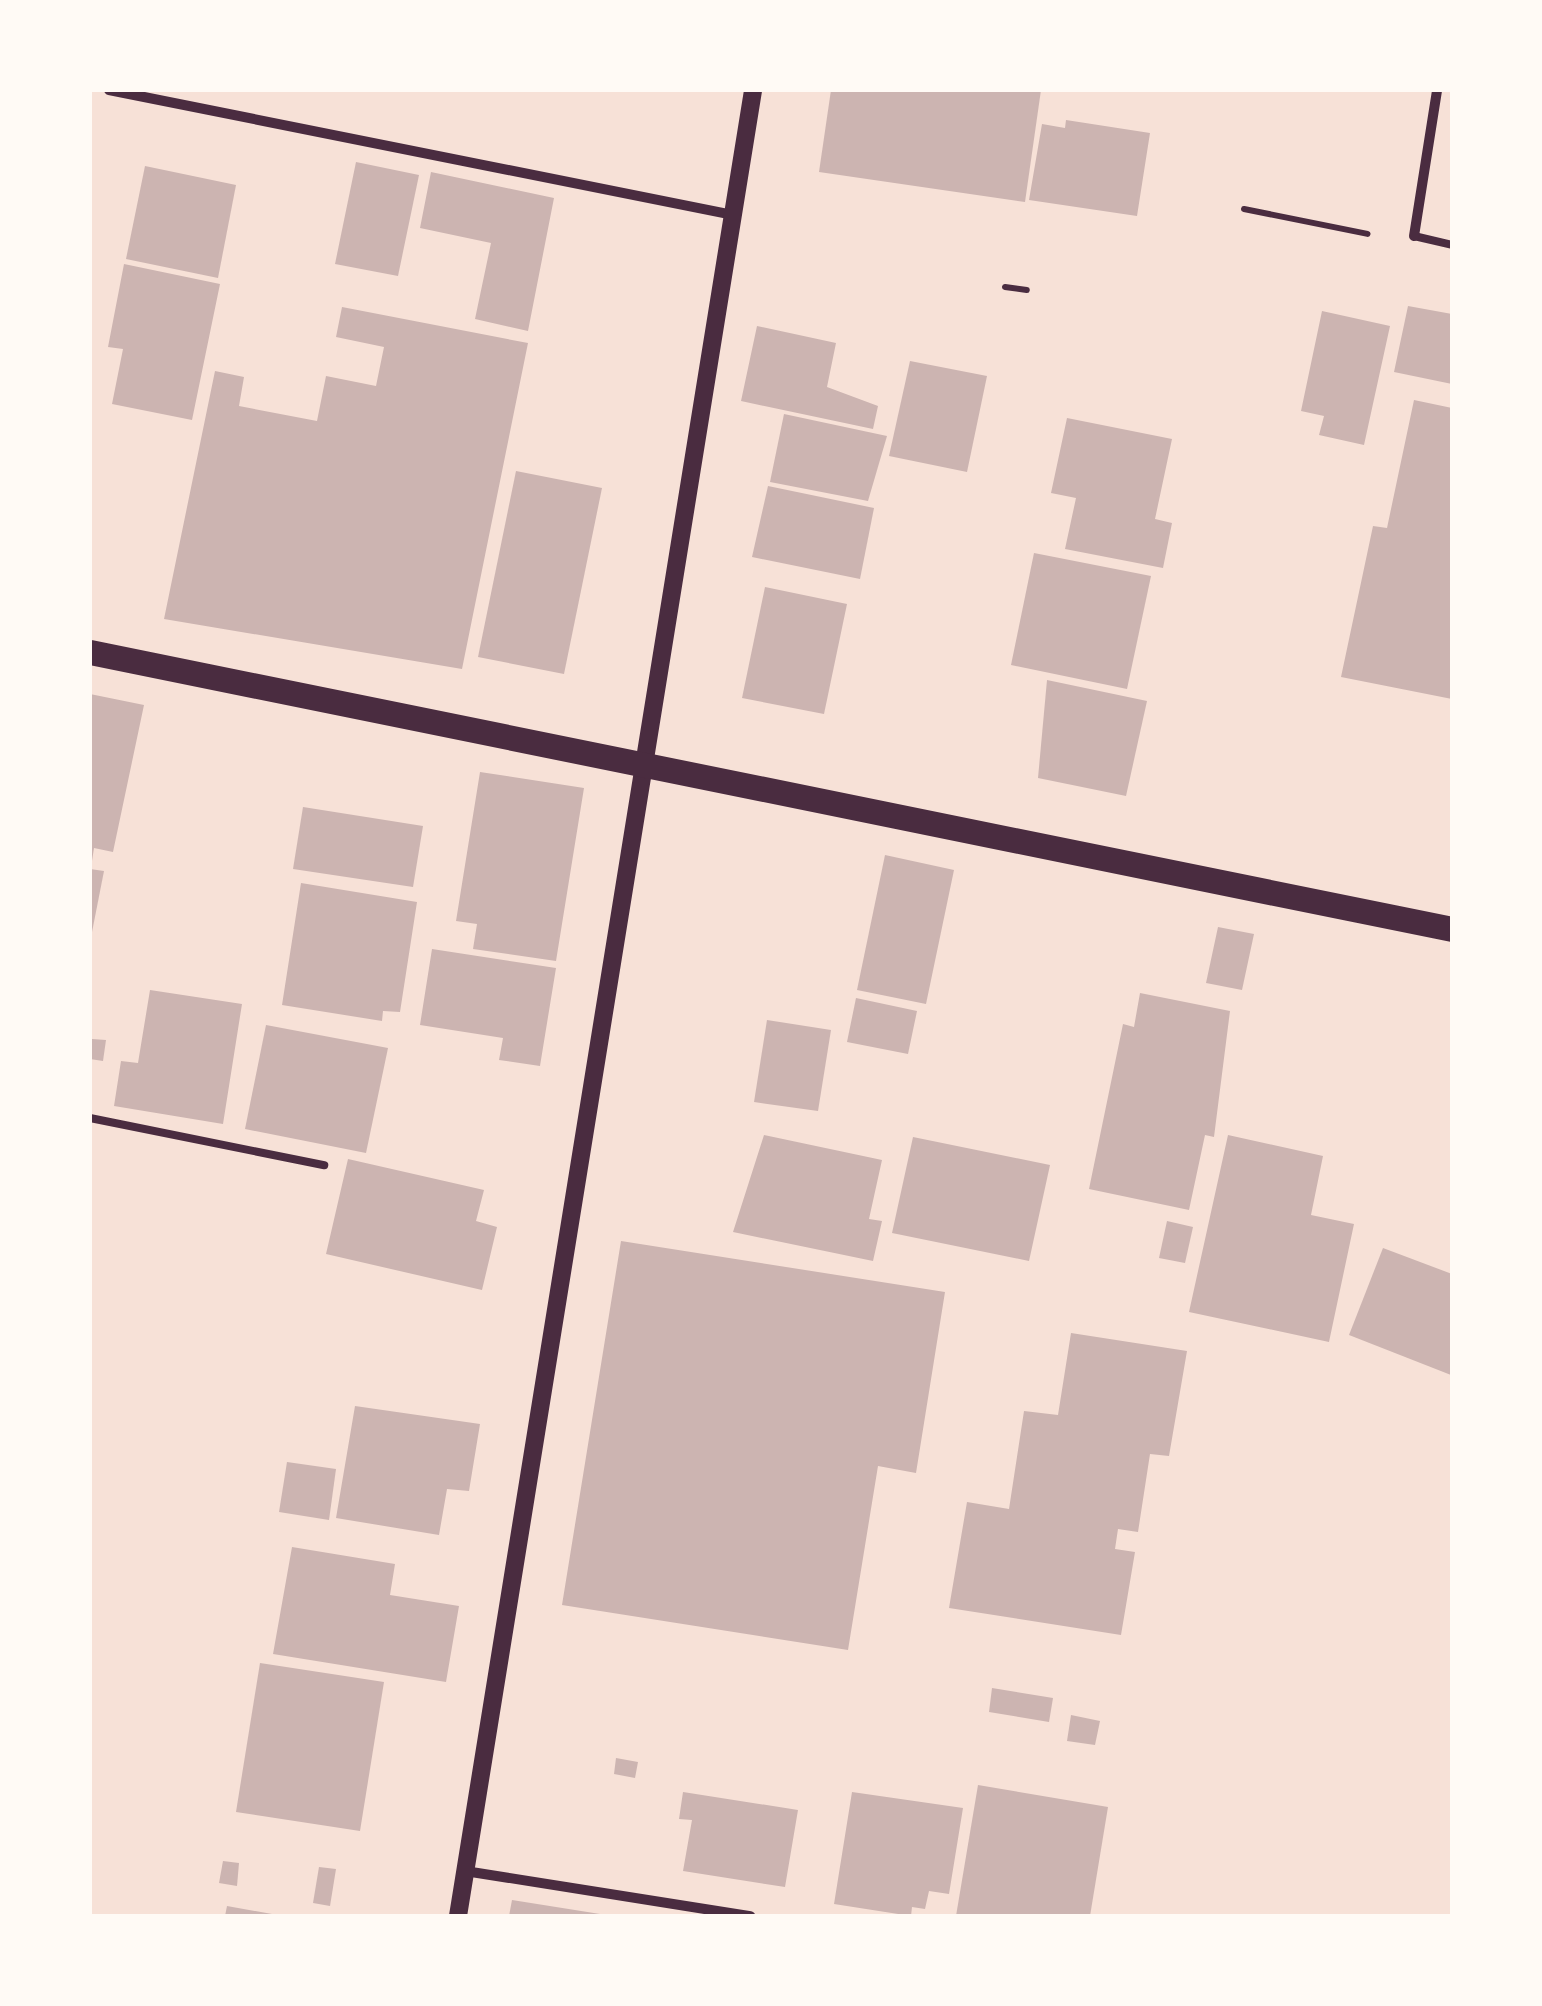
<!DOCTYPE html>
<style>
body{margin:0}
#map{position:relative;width:1542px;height:2006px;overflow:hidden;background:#f7e1d7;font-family:"Fira Sans",sans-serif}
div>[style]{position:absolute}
.building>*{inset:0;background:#ccb4b1}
.path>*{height:6px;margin:-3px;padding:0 3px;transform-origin:3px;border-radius:3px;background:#4a2c40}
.service>*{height:8px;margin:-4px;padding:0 4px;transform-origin:4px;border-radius:4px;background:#4a2c40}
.minor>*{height:10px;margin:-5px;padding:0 5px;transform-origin:5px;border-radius:5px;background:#4a2c40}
.tertiary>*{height:18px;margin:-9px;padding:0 9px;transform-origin:9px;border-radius:9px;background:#4a2c40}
.primary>*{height:25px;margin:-12.5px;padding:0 12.5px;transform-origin:12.5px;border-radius:12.5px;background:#4a2c40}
span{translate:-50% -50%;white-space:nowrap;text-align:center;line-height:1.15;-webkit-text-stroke:8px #fffaf5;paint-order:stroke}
.frame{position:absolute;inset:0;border:92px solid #fffaf5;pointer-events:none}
</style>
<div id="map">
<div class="building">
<i style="clip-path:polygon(831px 90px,1041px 90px,1025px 202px,819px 172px)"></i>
<i style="clip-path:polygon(1066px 120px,1150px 133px,1137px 216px,1029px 200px,1042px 124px,1065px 128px)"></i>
<i style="clip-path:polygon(356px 162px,419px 175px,398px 276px,335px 264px)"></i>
<i style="clip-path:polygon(145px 166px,236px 185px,218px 278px,126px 259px)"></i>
<i style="clip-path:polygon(431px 172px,554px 198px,528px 331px,475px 319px,491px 243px,420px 228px)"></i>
<i style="clip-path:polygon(124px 264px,220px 284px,192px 420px,112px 404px,123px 349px,108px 347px)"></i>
<i style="clip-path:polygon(1408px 306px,1452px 314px,1452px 384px,1394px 372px)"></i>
<i style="clip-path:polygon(342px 307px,528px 343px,462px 669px,164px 619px,215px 371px,244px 377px,239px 406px,317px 421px,326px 376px,376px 386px,384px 347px,336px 337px)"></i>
<i style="clip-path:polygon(1322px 311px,1390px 326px,1364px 445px,1319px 435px,1324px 416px,1301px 411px)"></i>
<i style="clip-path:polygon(757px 326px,836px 343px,827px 387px,878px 406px,873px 429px,741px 401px)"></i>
<i style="clip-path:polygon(910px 361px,987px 376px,967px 472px,889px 456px)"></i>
<i style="clip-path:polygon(1414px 400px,1452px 408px,1452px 699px,1341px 677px,1373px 526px,1387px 528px)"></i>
<i style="clip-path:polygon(784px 414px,887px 436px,868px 501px,770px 482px)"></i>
<i style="clip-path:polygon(1067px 418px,1172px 439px,1155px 519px,1172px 523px,1163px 568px,1065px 549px,1076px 498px,1051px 493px)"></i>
<i style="clip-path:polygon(516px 471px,602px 488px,564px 674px,478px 657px)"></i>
<i style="clip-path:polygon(768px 486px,874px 508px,860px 579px,752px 557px)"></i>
<i style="clip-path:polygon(1034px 553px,1151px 576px,1127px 689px,1011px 665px)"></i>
<i style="clip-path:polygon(765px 587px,847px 604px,824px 714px,742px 698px)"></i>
<i style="clip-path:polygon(1047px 680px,1147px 701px,1126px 796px,1038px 778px)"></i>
<i style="clip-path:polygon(90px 694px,144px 705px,113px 852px,94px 848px,92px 861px)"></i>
<i style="clip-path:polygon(480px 772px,584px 788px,556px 961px,473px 949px,477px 924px,456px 921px)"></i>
<i style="clip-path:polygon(303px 807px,423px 826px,413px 887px,293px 869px)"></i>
<i style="clip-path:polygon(885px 855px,954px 870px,926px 1004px,857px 990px)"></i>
<i style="clip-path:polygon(90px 869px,104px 871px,92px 932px,90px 931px)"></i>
<i style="clip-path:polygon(301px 883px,417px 902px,400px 1012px,383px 1011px,382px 1021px,282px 1005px)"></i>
<i style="clip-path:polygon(1218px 927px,1254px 934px,1242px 990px,1206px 983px)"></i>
<i style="clip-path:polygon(432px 949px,556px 968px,540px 1066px,499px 1060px,503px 1038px,420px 1025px)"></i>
<i style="clip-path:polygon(150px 990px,242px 1004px,223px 1124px,114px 1106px,121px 1061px,138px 1063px)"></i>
<i style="clip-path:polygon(1140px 993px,1230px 1011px,1214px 1137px,1205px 1135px,1189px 1210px,1089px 1189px,1123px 1024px,1134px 1027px)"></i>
<i style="clip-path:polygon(856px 998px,917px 1011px,908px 1054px,847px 1042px)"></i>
<i style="clip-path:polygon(767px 1020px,831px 1030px,818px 1111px,754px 1102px)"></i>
<i style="clip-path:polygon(266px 1025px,388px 1048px,366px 1153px,245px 1129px)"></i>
<i style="clip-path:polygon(92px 1039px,106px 1040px,103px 1061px,90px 1059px)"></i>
<i style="clip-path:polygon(764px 1135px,882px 1160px,869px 1219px,882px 1221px,873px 1261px,733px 1232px)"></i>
<i style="clip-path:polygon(1228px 1135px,1323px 1156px,1311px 1215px,1354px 1224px,1329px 1342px,1189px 1312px)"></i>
<i style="clip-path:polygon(913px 1137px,1050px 1165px,1029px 1261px,892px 1233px)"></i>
<i style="clip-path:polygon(348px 1159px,484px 1190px,476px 1221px,497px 1227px,482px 1290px,326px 1254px)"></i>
<i style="clip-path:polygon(1167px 1221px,1193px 1227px,1185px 1263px,1159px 1258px)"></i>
<i style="clip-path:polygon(621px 1241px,945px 1292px,916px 1473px,878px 1466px,848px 1650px,562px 1605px)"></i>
<i style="clip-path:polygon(1383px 1248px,1452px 1274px,1451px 1375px,1349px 1335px)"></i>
<i style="clip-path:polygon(1071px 1333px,1187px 1351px,1169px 1456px,1150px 1454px,1138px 1532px,1118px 1529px,1115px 1549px,1135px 1552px,1121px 1635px,949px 1608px,967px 1502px,1009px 1509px,1024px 1411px,1058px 1415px)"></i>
<i style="clip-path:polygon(355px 1406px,480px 1424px,469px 1491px,447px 1489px,439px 1535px,336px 1518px)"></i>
<i style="clip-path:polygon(287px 1462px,336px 1469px,329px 1520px,279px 1512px)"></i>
<i style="clip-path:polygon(292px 1547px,395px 1564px,390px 1595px,459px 1606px,446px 1682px,273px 1654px)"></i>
<i style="clip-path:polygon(260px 1663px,384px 1682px,360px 1831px,236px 1812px)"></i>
<i style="clip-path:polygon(992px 1688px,1053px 1698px,1049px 1722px,989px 1712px)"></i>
<i style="clip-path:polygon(1071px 1715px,1100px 1721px,1095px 1745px,1067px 1741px)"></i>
<i style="clip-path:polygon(616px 1758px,638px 1762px,635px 1778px,614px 1774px)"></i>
<i style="clip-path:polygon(978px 1785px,1108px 1807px,1090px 1916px,956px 1916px)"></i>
<i style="clip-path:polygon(683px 1792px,798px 1810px,785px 1887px,683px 1871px,692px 1820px,679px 1819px)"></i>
<i style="clip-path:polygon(852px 1792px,963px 1808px,949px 1894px,929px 1891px,925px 1909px,912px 1907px,911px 1916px,834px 1904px)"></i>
<i style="clip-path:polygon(223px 1861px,239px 1863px,237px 1886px,219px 1883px)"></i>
<i style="clip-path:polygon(319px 1867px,336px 1869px,330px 1906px,313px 1903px)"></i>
<i style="clip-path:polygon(512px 1900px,600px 1914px,600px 1916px,509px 1916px)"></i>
<i style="clip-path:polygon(227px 1906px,272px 1914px,272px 1916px,225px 1916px)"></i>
</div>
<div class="path">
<i style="left:1244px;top:209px;width:126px;rotate:11.4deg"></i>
<i style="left:1005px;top:287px;width:22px;rotate:8deg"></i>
</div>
<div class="service">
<i style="left:1414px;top:236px;width:39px;rotate:13deg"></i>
<i style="left:90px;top:1118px;width:239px;rotate:11.4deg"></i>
</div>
<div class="minor">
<i style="left:109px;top:90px;width:636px;rotate:11.33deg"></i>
<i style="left:1414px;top:236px;width:148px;rotate:-81deg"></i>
<i style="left:465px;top:1871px;width:289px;rotate:9deg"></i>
</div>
<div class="tertiary">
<i style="left:458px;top:1916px;width:1850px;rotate:-80.82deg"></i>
</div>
<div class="primary">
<i style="left:90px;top:652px;width:1390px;rotate:11.5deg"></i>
</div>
<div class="frame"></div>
</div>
